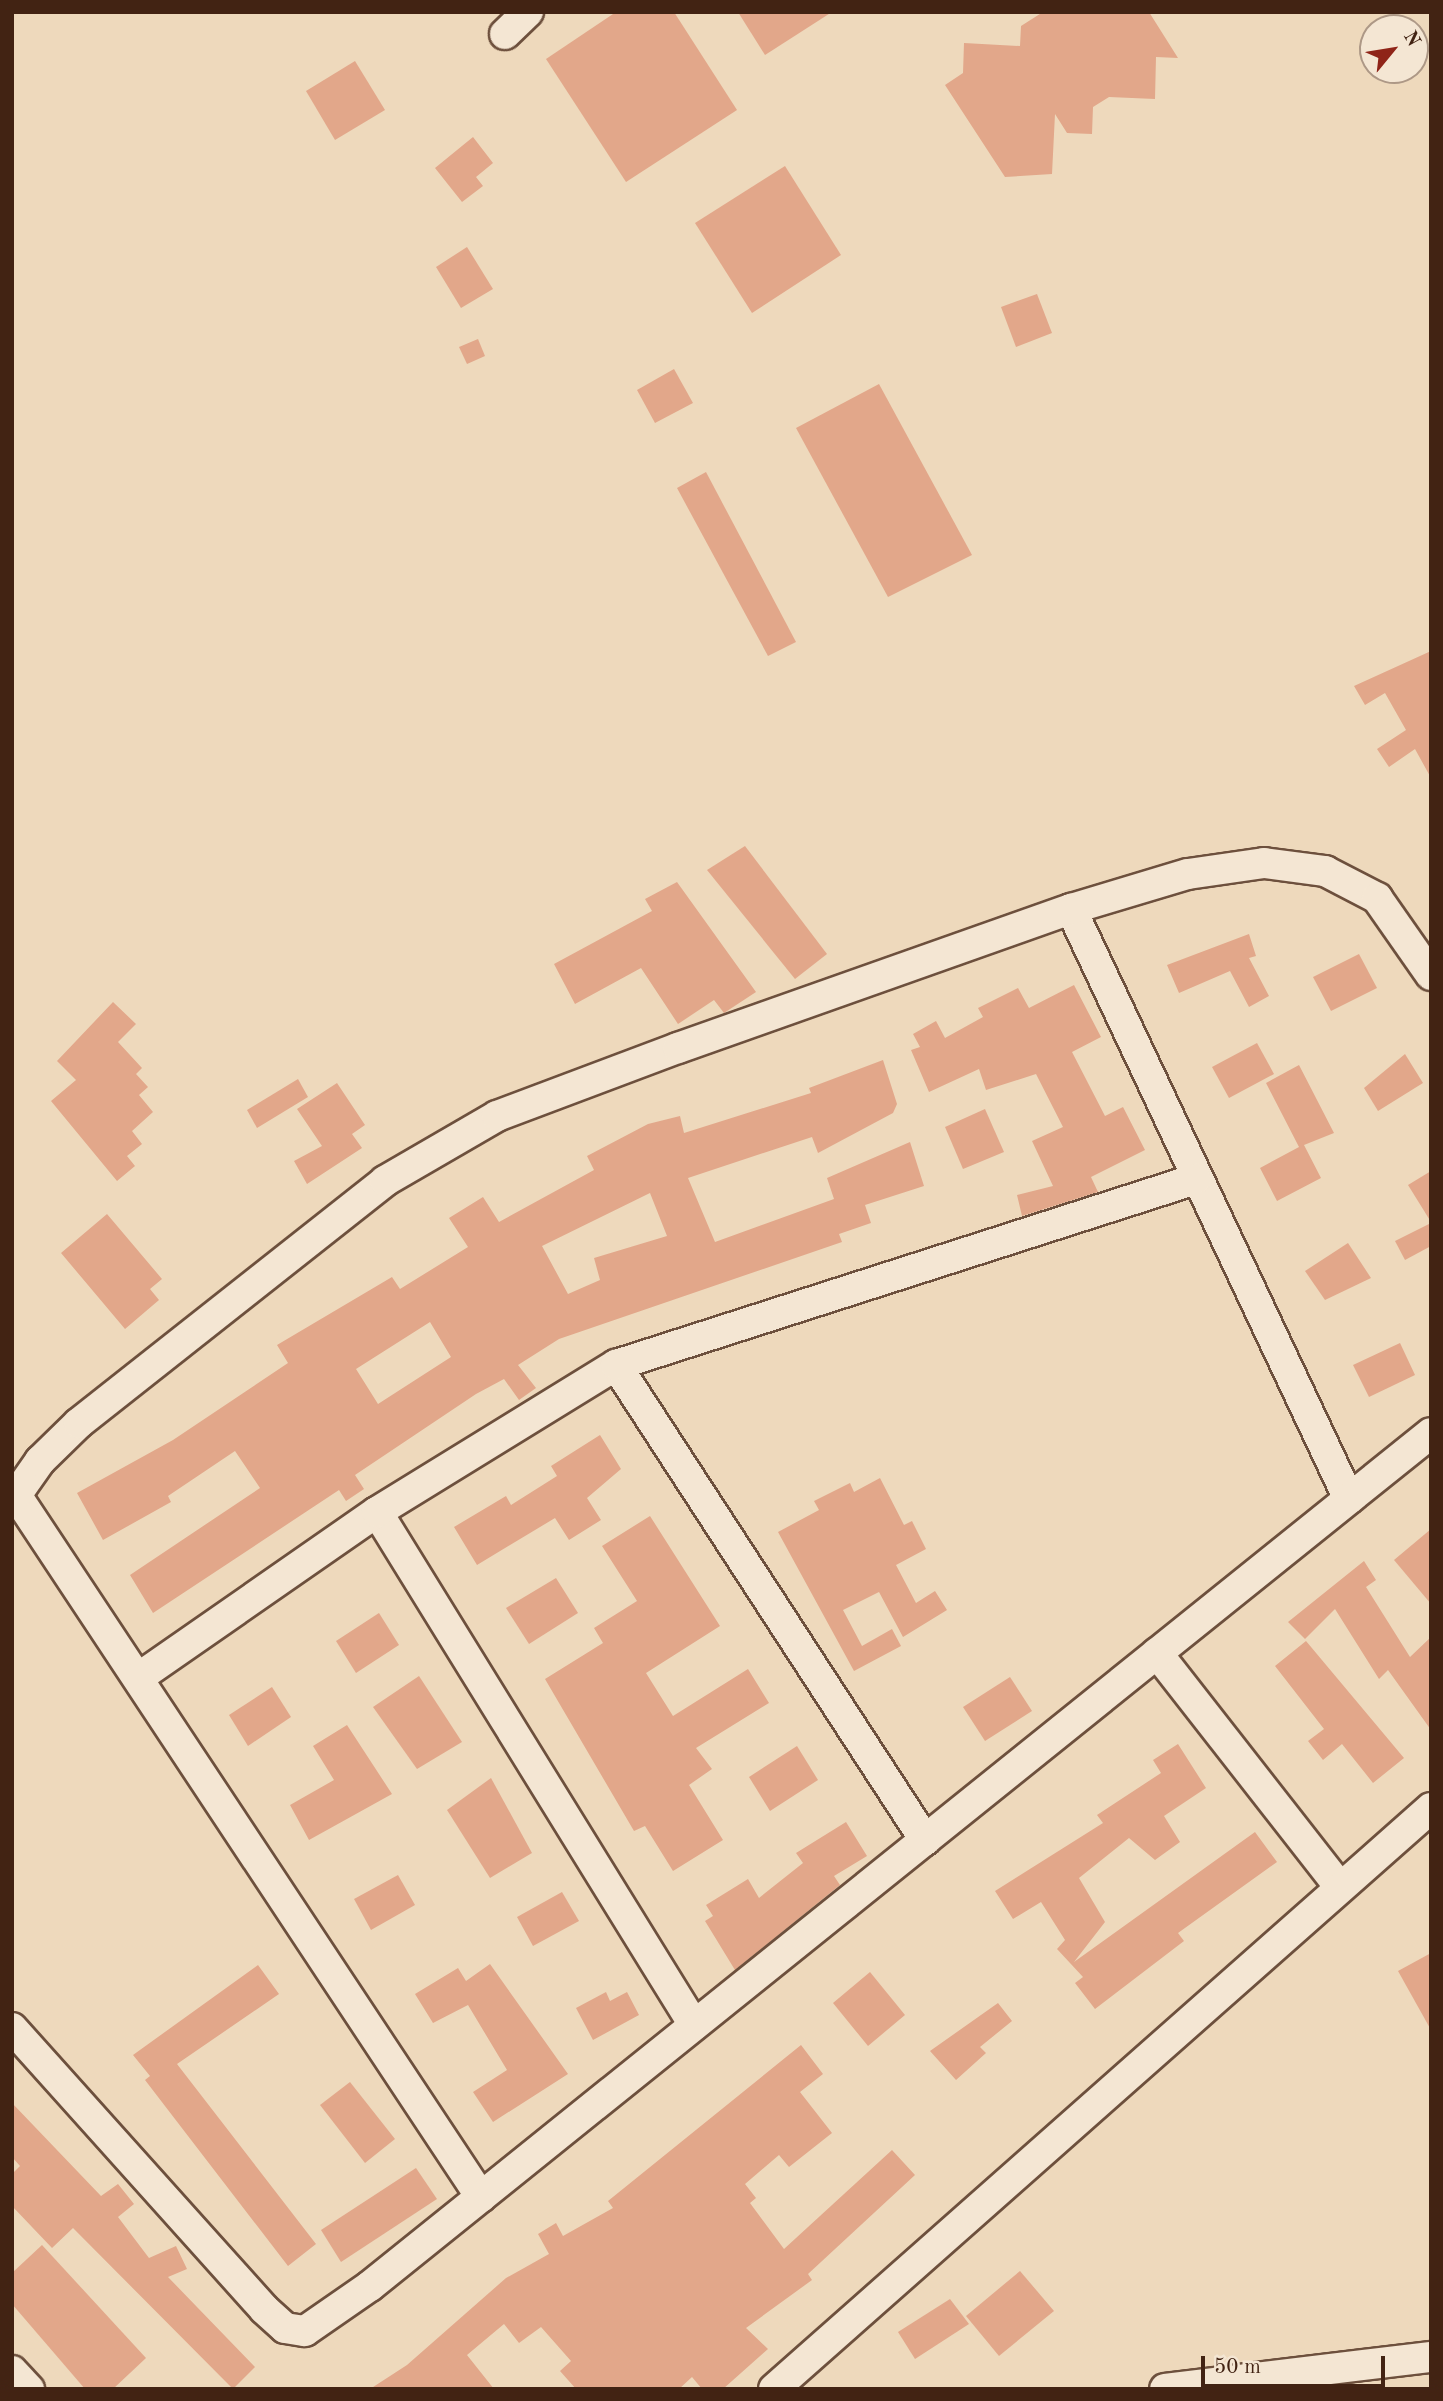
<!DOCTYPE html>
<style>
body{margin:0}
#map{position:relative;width:1443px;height:2401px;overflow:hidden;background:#eed9bc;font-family:"Old Standard TT",serif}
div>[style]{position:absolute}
.building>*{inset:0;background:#e2a78a}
.roads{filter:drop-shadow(2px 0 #6d503d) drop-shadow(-2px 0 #6d503d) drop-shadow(0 2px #6d503d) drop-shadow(0 -2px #6d503d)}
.street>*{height:30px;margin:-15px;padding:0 15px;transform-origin:15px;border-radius:15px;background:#f4e6d3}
span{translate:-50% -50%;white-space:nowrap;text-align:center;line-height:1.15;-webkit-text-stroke:6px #f4e6d3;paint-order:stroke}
.frame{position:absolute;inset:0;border:14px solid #422313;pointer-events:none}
.north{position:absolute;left:1359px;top:14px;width:70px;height:70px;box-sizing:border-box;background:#f4e6d3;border:2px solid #ad9886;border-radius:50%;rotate:60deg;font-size:19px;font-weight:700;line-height:28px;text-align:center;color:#422313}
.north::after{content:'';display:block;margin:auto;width:24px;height:32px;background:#8f2418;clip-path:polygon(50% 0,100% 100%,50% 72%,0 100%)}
.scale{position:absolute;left:1201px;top:2356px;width:184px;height:32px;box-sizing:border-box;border:4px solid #422313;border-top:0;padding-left:9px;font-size:21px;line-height:24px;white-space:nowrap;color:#422313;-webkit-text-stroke:5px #f4e6d3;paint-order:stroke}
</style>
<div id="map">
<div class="building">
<i style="clip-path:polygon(616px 12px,674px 12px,737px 110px,626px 182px,546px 59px)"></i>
<i style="clip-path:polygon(738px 12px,832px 12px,765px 55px)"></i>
<i style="clip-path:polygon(1043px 12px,1149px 12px,1178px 58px,1156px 57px,1155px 99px,1109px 97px,1093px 107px,1092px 134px,1067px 133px,1055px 114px,1052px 174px,1005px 177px,945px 85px,963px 73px,964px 43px,1020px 46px,1021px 26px)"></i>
<i style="clip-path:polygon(355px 61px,385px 110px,335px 140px,306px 91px)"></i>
<i style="clip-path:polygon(473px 137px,493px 163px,476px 177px,483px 186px,462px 202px,435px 168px)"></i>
<i style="clip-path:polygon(785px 166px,841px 255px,752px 313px,695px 223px)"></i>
<i style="clip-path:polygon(467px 247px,493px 289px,461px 308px,436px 267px)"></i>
<i style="clip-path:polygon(1037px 294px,1052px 333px,1016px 347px,1001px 307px)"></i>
<i style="clip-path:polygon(478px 339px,485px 356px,467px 364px,459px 347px)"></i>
<i style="clip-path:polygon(674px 369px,693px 403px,655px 423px,637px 390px)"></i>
<i style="clip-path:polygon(879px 384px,972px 555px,888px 597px,796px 428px)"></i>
<i style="clip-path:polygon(706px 472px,796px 642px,768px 656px,677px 488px)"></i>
<i style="clip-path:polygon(1431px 651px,1431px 778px,1415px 749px,1389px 767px,1377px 749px,1406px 730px,1385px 693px,1365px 705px,1354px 686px)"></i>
<i style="clip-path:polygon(745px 846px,827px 954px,795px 979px,707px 870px)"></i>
<i style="clip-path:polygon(677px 882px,756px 992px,724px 1013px,714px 1000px,678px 1024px,641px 968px,575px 1004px,554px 964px,652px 911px,645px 899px)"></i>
<i style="clip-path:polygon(1249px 934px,1256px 956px,1249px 958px,1269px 996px,1249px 1007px,1230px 971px,1179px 993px,1167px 965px)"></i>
<i style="clip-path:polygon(1359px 954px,1377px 988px,1331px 1011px,1313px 977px)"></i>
<i style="clip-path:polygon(1074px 985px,1101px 1037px,1072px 1052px,1105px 1116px,1123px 1107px,1145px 1150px,1091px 1177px,1098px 1192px,1022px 1216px,1017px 1195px,1053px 1186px,1032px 1141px,1063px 1127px,1036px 1074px,986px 1090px,979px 1069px,929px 1092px,911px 1050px,920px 1047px,913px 1034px,936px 1021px,945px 1038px,983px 1017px,978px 1008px,1018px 988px,1029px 1008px)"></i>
<i style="clip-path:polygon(113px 1002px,136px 1024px,118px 1042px,142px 1068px,136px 1074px,148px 1087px,139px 1095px,153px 1112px,132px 1131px,142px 1144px,127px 1156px,135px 1166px,117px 1181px,51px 1101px,76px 1080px,57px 1061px)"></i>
<i style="clip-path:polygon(1257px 1043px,1274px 1074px,1229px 1098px,1212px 1067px)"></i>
<i style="clip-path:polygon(1405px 1054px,1423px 1083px,1378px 1111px,1364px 1088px)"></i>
<i style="clip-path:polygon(evenodd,883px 1060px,897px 1104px,893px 1113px,818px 1153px,812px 1137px,688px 1178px,715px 1242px,834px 1199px,827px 1178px,910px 1142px,924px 1186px,865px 1205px,871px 1223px,839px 1234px,842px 1242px,559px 1339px,518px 1365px,536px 1388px,519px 1400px,504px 1379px,476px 1394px,355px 1475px,364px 1489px,346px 1501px,339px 1490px,153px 1613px,130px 1575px,260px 1488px,235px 1451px,168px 1496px,171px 1502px,103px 1540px,77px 1493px,173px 1440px,288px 1363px,277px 1345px,392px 1277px,400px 1289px,468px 1247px,449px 1218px,483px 1197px,499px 1222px,594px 1170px,587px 1156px,648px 1124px,680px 1116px,684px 1133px,811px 1093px,809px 1088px,883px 1060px,650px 1193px,667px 1236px,594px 1258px,600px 1280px,568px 1294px,542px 1246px,650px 1193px,883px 1060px,430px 1322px,451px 1357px,378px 1404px,356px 1369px,430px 1322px)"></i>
<i style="clip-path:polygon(1299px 1065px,1334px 1133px,1304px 1145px,1321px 1178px,1277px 1201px,1260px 1168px,1299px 1147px,1266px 1083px)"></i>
<i style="clip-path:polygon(298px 1079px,308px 1097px,257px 1128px,247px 1110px)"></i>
<i style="clip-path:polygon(337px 1083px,365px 1125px,352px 1134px,362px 1148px,307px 1184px,294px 1161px,322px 1146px,297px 1109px)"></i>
<i style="clip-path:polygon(985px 1109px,1004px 1152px,963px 1169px,945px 1127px)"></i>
<i style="clip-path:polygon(1431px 1171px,1431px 1222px,1408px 1185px)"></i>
<i style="clip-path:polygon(107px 1214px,162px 1279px,150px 1289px,159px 1300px,125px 1329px,61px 1253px)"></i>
<i style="clip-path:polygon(1431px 1223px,1431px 1246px,1405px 1260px,1395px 1241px)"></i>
<i style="clip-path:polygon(1348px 1243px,1371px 1278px,1325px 1300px,1305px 1271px)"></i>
<i style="clip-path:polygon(1400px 1343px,1415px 1375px,1369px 1397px,1353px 1365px)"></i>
<i style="clip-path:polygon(600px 1435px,621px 1469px,587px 1498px,601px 1520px,569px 1540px,555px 1518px,477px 1565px,454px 1527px,506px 1496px,511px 1505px,557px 1476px,551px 1466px)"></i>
<i style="clip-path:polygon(880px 1478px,904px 1525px,912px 1521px,926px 1549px,896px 1565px,916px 1603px,935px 1591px,947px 1610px,903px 1637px,879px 1592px,843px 1610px,862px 1646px,892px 1629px,901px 1646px,854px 1671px,778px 1532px,819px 1510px,814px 1501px,850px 1483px,854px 1492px)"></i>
<i style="clip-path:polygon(650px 1516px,720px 1626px,646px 1673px,673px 1716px,748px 1669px,769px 1703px,696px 1748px,712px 1769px,689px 1785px,723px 1840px,673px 1871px,645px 1826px,634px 1831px,545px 1679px,603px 1643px,594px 1628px,637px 1601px,602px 1546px)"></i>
<i style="clip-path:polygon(1431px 1529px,1431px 1604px,1394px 1560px)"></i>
<i style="clip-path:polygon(1364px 1561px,1376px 1580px,1366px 1587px,1410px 1657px,1431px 1637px,1431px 1730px,1388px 1670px,1379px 1679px,1335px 1609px,1305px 1639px,1288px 1622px)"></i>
<i style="clip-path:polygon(556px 1578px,578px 1613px,529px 1644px,506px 1608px)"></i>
<i style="clip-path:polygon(379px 1613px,399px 1645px,356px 1673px,336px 1641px)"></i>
<i style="clip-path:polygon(1306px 1641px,1404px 1758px,1373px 1783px,1342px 1744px,1323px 1760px,1308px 1741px,1324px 1729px,1275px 1666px)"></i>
<i style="clip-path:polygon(419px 1676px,462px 1742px,417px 1769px,373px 1707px)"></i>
<i style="clip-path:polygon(1010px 1677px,1032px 1711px,985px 1741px,963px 1707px)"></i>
<i style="clip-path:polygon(272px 1687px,291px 1717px,248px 1746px,229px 1715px)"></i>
<i style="clip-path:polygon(347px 1725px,392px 1794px,309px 1840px,290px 1805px,334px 1780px,313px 1746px)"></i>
<i style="clip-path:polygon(1178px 1744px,1206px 1788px,1164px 1816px,1180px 1842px,1155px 1860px,1129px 1838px,1079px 1878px,1105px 1922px,1074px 1962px,1255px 1832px,1277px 1862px,1178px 1933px,1184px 1941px,1095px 2009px,1075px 1983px,1083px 1977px,1057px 1949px,1065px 1940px,1041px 1902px,1013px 1919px,995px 1891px,1103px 1823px,1097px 1815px,1161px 1773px,1153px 1760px)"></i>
<i style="clip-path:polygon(797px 1746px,818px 1780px,770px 1811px,749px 1777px)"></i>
<i style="clip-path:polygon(491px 1778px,532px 1853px,490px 1878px,447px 1810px)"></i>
<i style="clip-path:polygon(846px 1822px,867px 1856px,834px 1876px,840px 1885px,735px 1970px,705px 1921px,713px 1916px,706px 1905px,748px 1879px,759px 1898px,803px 1863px,796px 1853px)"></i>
<i style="clip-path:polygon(398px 1875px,415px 1905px,371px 1930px,354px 1899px)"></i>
<i style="clip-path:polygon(562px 1892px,579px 1921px,533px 1946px,517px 1917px)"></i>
<i style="clip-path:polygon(1431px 1953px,1431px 2030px,1398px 1971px)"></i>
<i style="clip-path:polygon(490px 1964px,568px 2074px,493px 2122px,473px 2092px,507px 2070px,468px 2005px,433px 2023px,415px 1994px,458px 1968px,466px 1981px)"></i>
<i style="clip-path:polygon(258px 1965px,279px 1994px,177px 2064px,316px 2244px,288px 2266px,145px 2080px,150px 2076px,133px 2055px)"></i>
<i style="clip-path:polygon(870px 1972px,905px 2015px,868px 2046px,833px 2003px)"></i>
<i style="clip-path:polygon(606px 1992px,610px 2001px,627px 1992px,639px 2015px,593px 2040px,576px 2008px)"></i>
<i style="clip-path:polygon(998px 2003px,1012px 2021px,980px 2047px,986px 2053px,956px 2080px,930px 2051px)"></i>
<i style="clip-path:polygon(801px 2045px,823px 2074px,800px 2092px,832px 2133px,789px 2167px,779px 2155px,745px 2184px,756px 2198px,750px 2203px,784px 2249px,892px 2150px,915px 2175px,808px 2274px,812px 2280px,746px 2328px,768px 2349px,723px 2389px,702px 2389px,692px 2377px,679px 2389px,576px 2389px,560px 2371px,571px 2361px,541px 2327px,519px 2343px,504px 2324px,467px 2355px,494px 2389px,370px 2389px,407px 2365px,506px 2278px,549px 2254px,538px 2234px,556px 2223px,563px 2236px,613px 2208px,608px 2201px)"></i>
<i style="clip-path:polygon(350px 2082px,395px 2139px,365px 2163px,320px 2105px)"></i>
<i style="clip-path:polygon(12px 2103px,101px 2196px,118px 2184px,134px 2204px,118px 2217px,149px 2258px,176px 2246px,187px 2269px,168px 2277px,255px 2367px,233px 2389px,73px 2228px,52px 2248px,12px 2206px,12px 2174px,20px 2166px,12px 2157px)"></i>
<i style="clip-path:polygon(416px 2168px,437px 2199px,341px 2262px,321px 2230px)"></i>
<i style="clip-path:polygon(42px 2245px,146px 2358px,113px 2389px,85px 2389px,12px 2304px,12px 2273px)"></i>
<i style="clip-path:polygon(1020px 2271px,1054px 2311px,999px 2356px,966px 2316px)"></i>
<i style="clip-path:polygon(950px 2299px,969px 2324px,915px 2359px,898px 2332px)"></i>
</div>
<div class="roads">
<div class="street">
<i style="left:505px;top:34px;width:32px;rotate:-44deg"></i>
<i style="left:1071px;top:909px;width:652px;rotate:64.77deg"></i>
<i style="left:616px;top:1365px;width:567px;rotate:56.95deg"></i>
<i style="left:16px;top:1495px;width:842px;rotate:56.48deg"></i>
<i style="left:12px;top:1501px;width:49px;rotate:-55deg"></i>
<i style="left:40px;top:1461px;width:54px;rotate:-44.3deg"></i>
<i style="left:79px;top:1423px;width:390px;rotate:-38.3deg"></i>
<i style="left:385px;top:1181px;width:129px;rotate:-30.1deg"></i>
<i style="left:497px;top:1116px;width:193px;rotate:-20.6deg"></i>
<i style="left:678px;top:1048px;width:417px;rotate:-19.5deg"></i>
<i style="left:1071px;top:909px;width:122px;rotate:-16.7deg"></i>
<i style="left:1188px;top:874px;width:77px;rotate:-8.2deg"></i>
<i style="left:1264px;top:863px;width:62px;rotate:7.5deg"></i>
<i style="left:1325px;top:871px;width:59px;rotate:27.4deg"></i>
<i style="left:1377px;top:898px;width:94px;rotate:55deg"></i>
<i style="left:377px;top:1512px;width:603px;rotate:58.29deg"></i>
<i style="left:1157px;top:1653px;width:296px;rotate:52deg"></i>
<i style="left:138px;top:1678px;width:291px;rotate:-34.8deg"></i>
<i style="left:377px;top:1512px;width:281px;rotate:-31.6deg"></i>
<i style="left:616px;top:1365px;width:609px;rotate:-17.78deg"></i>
<i style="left:12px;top:2028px;width:377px;rotate:48.1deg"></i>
<i style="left:264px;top:2309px;width:28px;rotate:42deg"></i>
<i style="left:285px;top:2328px;width:20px;rotate:9deg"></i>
<i style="left:305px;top:2331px;width:79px;rotate:-34.7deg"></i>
<i style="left:370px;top:2286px;width:1361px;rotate:-38.8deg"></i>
<i style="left:12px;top:2371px;width:25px;rotate:47deg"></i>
<i style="left:774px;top:2389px;width:877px;rotate:-41.49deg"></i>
<i style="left:1165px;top:2389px;width:268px;rotate:-6.9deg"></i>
</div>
</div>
<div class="frame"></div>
<div class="north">N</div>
<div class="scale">50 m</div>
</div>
